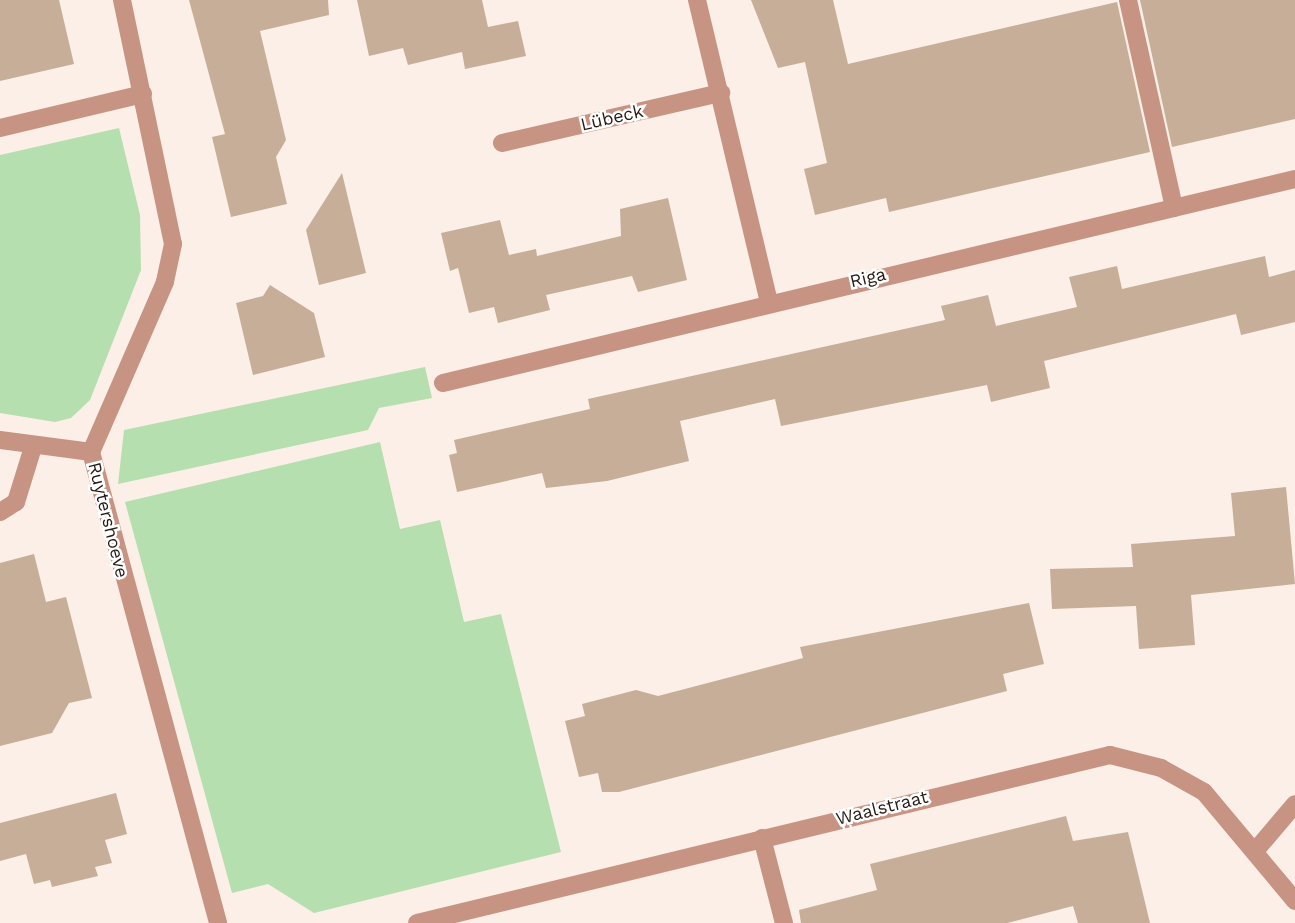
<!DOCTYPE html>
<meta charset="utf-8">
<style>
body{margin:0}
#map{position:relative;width:1295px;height:923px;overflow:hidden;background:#fbefe7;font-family:"Work Sans",sans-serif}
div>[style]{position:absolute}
.green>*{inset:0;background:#b6dfaf}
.building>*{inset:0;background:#c7ae99}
.service>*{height:18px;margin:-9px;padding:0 9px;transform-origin:9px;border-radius:9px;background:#c79383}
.minor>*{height:18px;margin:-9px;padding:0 9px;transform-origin:9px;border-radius:9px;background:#c79383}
span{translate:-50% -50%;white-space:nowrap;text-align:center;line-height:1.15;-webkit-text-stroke:5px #fff;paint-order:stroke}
.street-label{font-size:18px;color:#251b14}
</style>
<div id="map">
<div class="green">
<i style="clip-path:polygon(119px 128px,140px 215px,141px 270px,90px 400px,71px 418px,55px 422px,0 413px,0 155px)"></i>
<i style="clip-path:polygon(425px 367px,432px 398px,379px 408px,368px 430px,118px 484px,124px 430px)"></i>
<i style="clip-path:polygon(380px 442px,400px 529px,440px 520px,464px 622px,501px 614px,561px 852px,314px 913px,268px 884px,232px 893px,125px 502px)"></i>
</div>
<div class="building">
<i style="clip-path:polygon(0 0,59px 0,74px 64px,0 81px)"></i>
<i style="clip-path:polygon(189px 0,328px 0,329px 15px,260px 31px,286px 140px,276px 157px,287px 204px,231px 217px,212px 137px,225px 134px)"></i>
<i style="clip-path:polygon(357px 0,482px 0,488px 27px,518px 21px,526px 56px,465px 69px,462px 52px,408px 65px,403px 48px,369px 56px)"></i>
<i style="clip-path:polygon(751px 0,833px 0,848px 64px,1117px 2px,1150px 152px,889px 212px,886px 198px,815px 215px,804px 169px,827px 163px,805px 62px,778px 68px)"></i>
<i style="clip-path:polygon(1140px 0,1295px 0,1295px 119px,1172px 147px)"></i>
<i style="clip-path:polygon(342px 173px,366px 273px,319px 285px,306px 230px)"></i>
<i style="clip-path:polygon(668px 198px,687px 280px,638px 292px,632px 276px,546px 295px,550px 310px,498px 323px,494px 307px,469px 313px,458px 268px,450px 271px,441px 233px,500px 220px,509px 255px,536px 249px,537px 256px,621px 236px,620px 209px)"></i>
<i style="clip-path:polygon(1265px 256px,1269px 277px,1295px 270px,1295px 322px,1241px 335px,1236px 314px,1044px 361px,1050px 388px,991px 402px,987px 385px,781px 426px,775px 399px,680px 421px,689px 461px,607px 481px,546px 488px,542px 473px,457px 492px,449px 455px,457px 453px,454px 440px,590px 409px,588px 399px,945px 320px,941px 306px,988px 295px,996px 326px,1077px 307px,1069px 277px,1117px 266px,1122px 289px)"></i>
<i style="clip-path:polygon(270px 285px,314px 313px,325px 357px,253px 375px,236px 303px,263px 296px)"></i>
<i style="clip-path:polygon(1286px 487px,1295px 584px,1191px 595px,1195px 645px,1139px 649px,1136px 606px,1052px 609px,1050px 569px,1133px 567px,1131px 544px,1235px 536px,1231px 493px)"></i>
<i style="clip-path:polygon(34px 554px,46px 602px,66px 597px,92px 698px,69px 703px,52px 733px,0 746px,0 563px)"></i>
<i style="clip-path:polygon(1029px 603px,1044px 664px,1003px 674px,1007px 691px,619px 792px,602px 792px,598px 773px,579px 777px,565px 721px,585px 716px,582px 704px,636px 690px,658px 696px,803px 658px,800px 647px)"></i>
<i style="clip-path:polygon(116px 793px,127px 834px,105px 840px,112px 863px,95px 867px,98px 876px,52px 887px,50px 880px,34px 884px,26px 854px,0 861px,0 823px)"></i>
<i style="clip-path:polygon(1066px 816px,1073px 841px,1128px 832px,1150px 923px,1078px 923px,1073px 906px,1007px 923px,801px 923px,799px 910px,877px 890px,870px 864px)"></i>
</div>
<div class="service">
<i style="left:1128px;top:0;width:213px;rotate:77.5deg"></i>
</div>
<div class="minor">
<i style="left:122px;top:0;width:249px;rotate:78.2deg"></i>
<i style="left:173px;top:244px;width:39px;rotate:102deg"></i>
<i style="left:165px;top:282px;width:185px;rotate:113.5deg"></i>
<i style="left:91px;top:452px;width:488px;rotate:74.9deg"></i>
<i style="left:697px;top:0;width:310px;rotate:76.6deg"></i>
<i style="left:0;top:128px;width:147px;rotate:-13.4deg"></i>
<i style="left:502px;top:143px;width:225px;rotate:-12.9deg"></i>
<i style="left:443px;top:383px;width:876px;rotate:-13.47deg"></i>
<i style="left:0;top:440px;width:92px;rotate:7.5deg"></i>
<i style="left:0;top:512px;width:19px;rotate:-32deg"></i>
<i style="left:16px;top:502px;width:58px;rotate:-72.8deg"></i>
<i style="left:762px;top:838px;width:88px;rotate:75.5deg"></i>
<i style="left:1256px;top:850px;width:60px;rotate:-49.7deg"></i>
<i style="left:417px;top:923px;width:713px;rotate:-13.63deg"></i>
<i style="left:1110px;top:755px;width:53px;rotate:14.3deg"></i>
<i style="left:1161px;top:768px;width:49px;rotate:29.2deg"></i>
<i style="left:1204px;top:792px;width:142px;rotate:50.1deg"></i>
</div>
<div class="street-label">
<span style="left:612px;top:118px;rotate:-13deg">Lübeck</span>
<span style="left:868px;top:278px;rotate:-13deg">Riga</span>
<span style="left:108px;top:520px;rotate:76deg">Ruytershoeve</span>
<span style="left:882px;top:808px;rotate:-14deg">Waalstraat</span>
</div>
</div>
